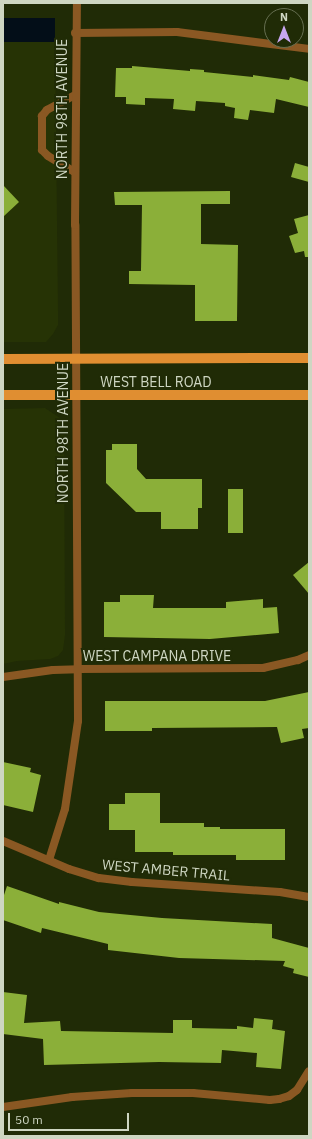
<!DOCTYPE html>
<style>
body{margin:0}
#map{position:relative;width:312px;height:1139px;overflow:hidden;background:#202b06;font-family:"IBM Plex Sans",sans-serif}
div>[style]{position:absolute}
.built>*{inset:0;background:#263305}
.water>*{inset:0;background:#030e18}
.building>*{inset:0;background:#8baf39}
.service>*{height:8px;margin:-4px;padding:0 4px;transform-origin:4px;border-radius:4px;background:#8a5823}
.minor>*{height:8px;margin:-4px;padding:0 4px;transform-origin:4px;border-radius:4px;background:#8a5823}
.primary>*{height:10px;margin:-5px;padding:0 5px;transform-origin:5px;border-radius:5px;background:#e08e31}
span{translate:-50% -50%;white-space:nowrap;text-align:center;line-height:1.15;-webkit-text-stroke:4px #202b06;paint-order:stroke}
.street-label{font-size:14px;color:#ced6c2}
.frame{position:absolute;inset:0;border:4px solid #ced6c2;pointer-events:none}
.north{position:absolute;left:264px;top:8px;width:40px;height:40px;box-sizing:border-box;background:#202b06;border:1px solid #666f51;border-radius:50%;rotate:0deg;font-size:11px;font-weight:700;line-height:16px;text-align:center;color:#ced6c2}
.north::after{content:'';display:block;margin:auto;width:14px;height:18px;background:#c7a6ef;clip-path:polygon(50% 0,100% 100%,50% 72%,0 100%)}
.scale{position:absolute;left:8px;top:1113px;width:121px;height:18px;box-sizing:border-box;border:2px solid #ced6c2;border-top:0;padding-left:5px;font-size:12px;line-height:14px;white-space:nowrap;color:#ced6c2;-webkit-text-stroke:3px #202b06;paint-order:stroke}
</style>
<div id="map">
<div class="built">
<i style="clip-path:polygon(3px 42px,55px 42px,58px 313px,58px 325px,53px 334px,46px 342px,3px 342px)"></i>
<i style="clip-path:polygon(45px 408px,60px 418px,64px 426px,65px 635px,63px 650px,58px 656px,50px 659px,17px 661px,3px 664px,3px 409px)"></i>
</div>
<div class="water">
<i style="clip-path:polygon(3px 18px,55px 18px,55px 42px,3px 42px)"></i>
</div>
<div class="building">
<i style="clip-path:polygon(132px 66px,190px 71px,190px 69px,204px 70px,204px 72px,253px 77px,253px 75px,289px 80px,290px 77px,309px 82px,309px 107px,276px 99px,274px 113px,250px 110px,248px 120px,234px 118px,235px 108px,225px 106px,225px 103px,196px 101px,195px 111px,173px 109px,174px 99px,145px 98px,145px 105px,126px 104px,126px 97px,115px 97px,116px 68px,132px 68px)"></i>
<i style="clip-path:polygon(295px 163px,309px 167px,309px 182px,291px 177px)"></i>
<i style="clip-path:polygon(3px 185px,19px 202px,3px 217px)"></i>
<i style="clip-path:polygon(230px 191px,230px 204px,201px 204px,201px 244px,238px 245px,237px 321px,195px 321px,195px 285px,129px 284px,129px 271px,141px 271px,142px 205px,115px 205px,114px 192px)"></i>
<i style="clip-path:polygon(309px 215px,309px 257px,305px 257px,304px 251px,295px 253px,289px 236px,298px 233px,294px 219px)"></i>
<i style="clip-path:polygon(112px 444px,137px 444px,137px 469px,146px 479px,202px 479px,202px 508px,198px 508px,198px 529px,161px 529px,161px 512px,136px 512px,106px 483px,106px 450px,112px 450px)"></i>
<i style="clip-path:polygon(228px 489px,243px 489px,243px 533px,228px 533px)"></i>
<i style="clip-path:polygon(309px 562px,309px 594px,293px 575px)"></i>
<i style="clip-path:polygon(120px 595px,154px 595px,153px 608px,226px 608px,226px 602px,263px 599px,263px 608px,277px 607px,279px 633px,210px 639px,104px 637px,104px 602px,120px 602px)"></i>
<i style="clip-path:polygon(309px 692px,309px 728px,302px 729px,304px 738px,281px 743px,277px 727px,152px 728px,152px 731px,105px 731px,105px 701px,265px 701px)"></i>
<i style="clip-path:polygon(3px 762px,31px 768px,30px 772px,41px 775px,33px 812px,3px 805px)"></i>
<i style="clip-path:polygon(125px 793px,160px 793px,160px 823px,204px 823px,204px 827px,220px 827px,220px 829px,285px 829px,285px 860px,236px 860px,236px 855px,173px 855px,173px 852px,135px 852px,135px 830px,109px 830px,109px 804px,125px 804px)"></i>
<i style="clip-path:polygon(7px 886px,59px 904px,59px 902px,99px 912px,162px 918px,272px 924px,272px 938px,309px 948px,309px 977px,293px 973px,294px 969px,283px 966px,285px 961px,179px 958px,108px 950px,108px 944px,42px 928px,41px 933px,3px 920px,3px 898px)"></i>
<i style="clip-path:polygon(3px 992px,27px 995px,24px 1023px,60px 1021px,61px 1031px,173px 1033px,173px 1020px,192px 1020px,192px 1028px,237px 1029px,237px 1026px,253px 1028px,254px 1018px,273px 1020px,272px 1029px,285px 1031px,281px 1069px,256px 1067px,257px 1053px,222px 1050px,221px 1063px,159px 1062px,44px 1065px,43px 1039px,3px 1034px)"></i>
</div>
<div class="service">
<i style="left:75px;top:95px;width:32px;rotate:152deg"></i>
<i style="left:47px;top:110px;width:8px;rotate:130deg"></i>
<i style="left:42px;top:116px;width:34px;rotate:90deg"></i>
<i style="left:42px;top:150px;width:8px;rotate:45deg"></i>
<i style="left:48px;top:156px;width:31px;rotate:31deg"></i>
</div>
<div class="minor">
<i style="left:75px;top:33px;width:102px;rotate:-0.6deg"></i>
<i style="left:177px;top:32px;width:133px;rotate:7.3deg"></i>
<i style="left:3px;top:677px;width:50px;rotate:-8deg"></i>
<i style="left:53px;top:670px;width:25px;rotate:-2deg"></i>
<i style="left:78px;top:669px;width:185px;rotate:-0.3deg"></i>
<i style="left:263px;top:668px;width:36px;rotate:-13deg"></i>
<i style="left:298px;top:660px;width:12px;rotate:-24deg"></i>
<i style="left:3px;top:841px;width:72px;rotate:23deg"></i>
<i style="left:69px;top:869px;width:31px;rotate:17deg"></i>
<i style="left:99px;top:878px;width:33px;rotate:7deg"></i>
<i style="left:132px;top:882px;width:148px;rotate:3.9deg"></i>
<i style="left:280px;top:892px;width:29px;rotate:10deg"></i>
<i style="left:49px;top:860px;width:53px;rotate:-72.6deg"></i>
<i style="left:65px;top:809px;width:89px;rotate:-81.6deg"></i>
<i style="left:78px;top:721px;width:496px;rotate:-90.3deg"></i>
<i style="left:75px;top:225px;width:222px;rotate:-89.5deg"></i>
<i style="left:3px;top:1107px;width:70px;rotate:-8.2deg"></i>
<i style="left:72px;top:1097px;width:60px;rotate:-3.8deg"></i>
<i style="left:132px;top:1093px;width:61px"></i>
<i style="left:193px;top:1093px;width:77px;rotate:5.2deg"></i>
<i style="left:270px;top:1100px;width:9px;rotate:-6deg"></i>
<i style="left:279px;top:1099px;width:10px;rotate:-17deg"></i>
<i style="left:289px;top:1096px;width:10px;rotate:-37deg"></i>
<i style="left:297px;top:1090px;width:22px;rotate:-58deg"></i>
</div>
<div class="primary">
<i style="left:3px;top:359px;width:306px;rotate:-0.2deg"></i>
<i style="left:3px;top:395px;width:306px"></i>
</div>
<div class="street-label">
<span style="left:62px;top:109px;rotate:-90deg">NORTH 98TH AVENUE</span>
<span style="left:156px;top:382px">WEST BELL ROAD</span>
<span style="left:63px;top:433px;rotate:-90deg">NORTH 98TH AVENUE</span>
<span style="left:157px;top:656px">WEST CAMPANA DRIVE</span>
<span style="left:166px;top:870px;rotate:5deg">WEST AMBER TRAIL</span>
</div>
<div class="frame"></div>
<div class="north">N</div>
<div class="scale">50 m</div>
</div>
